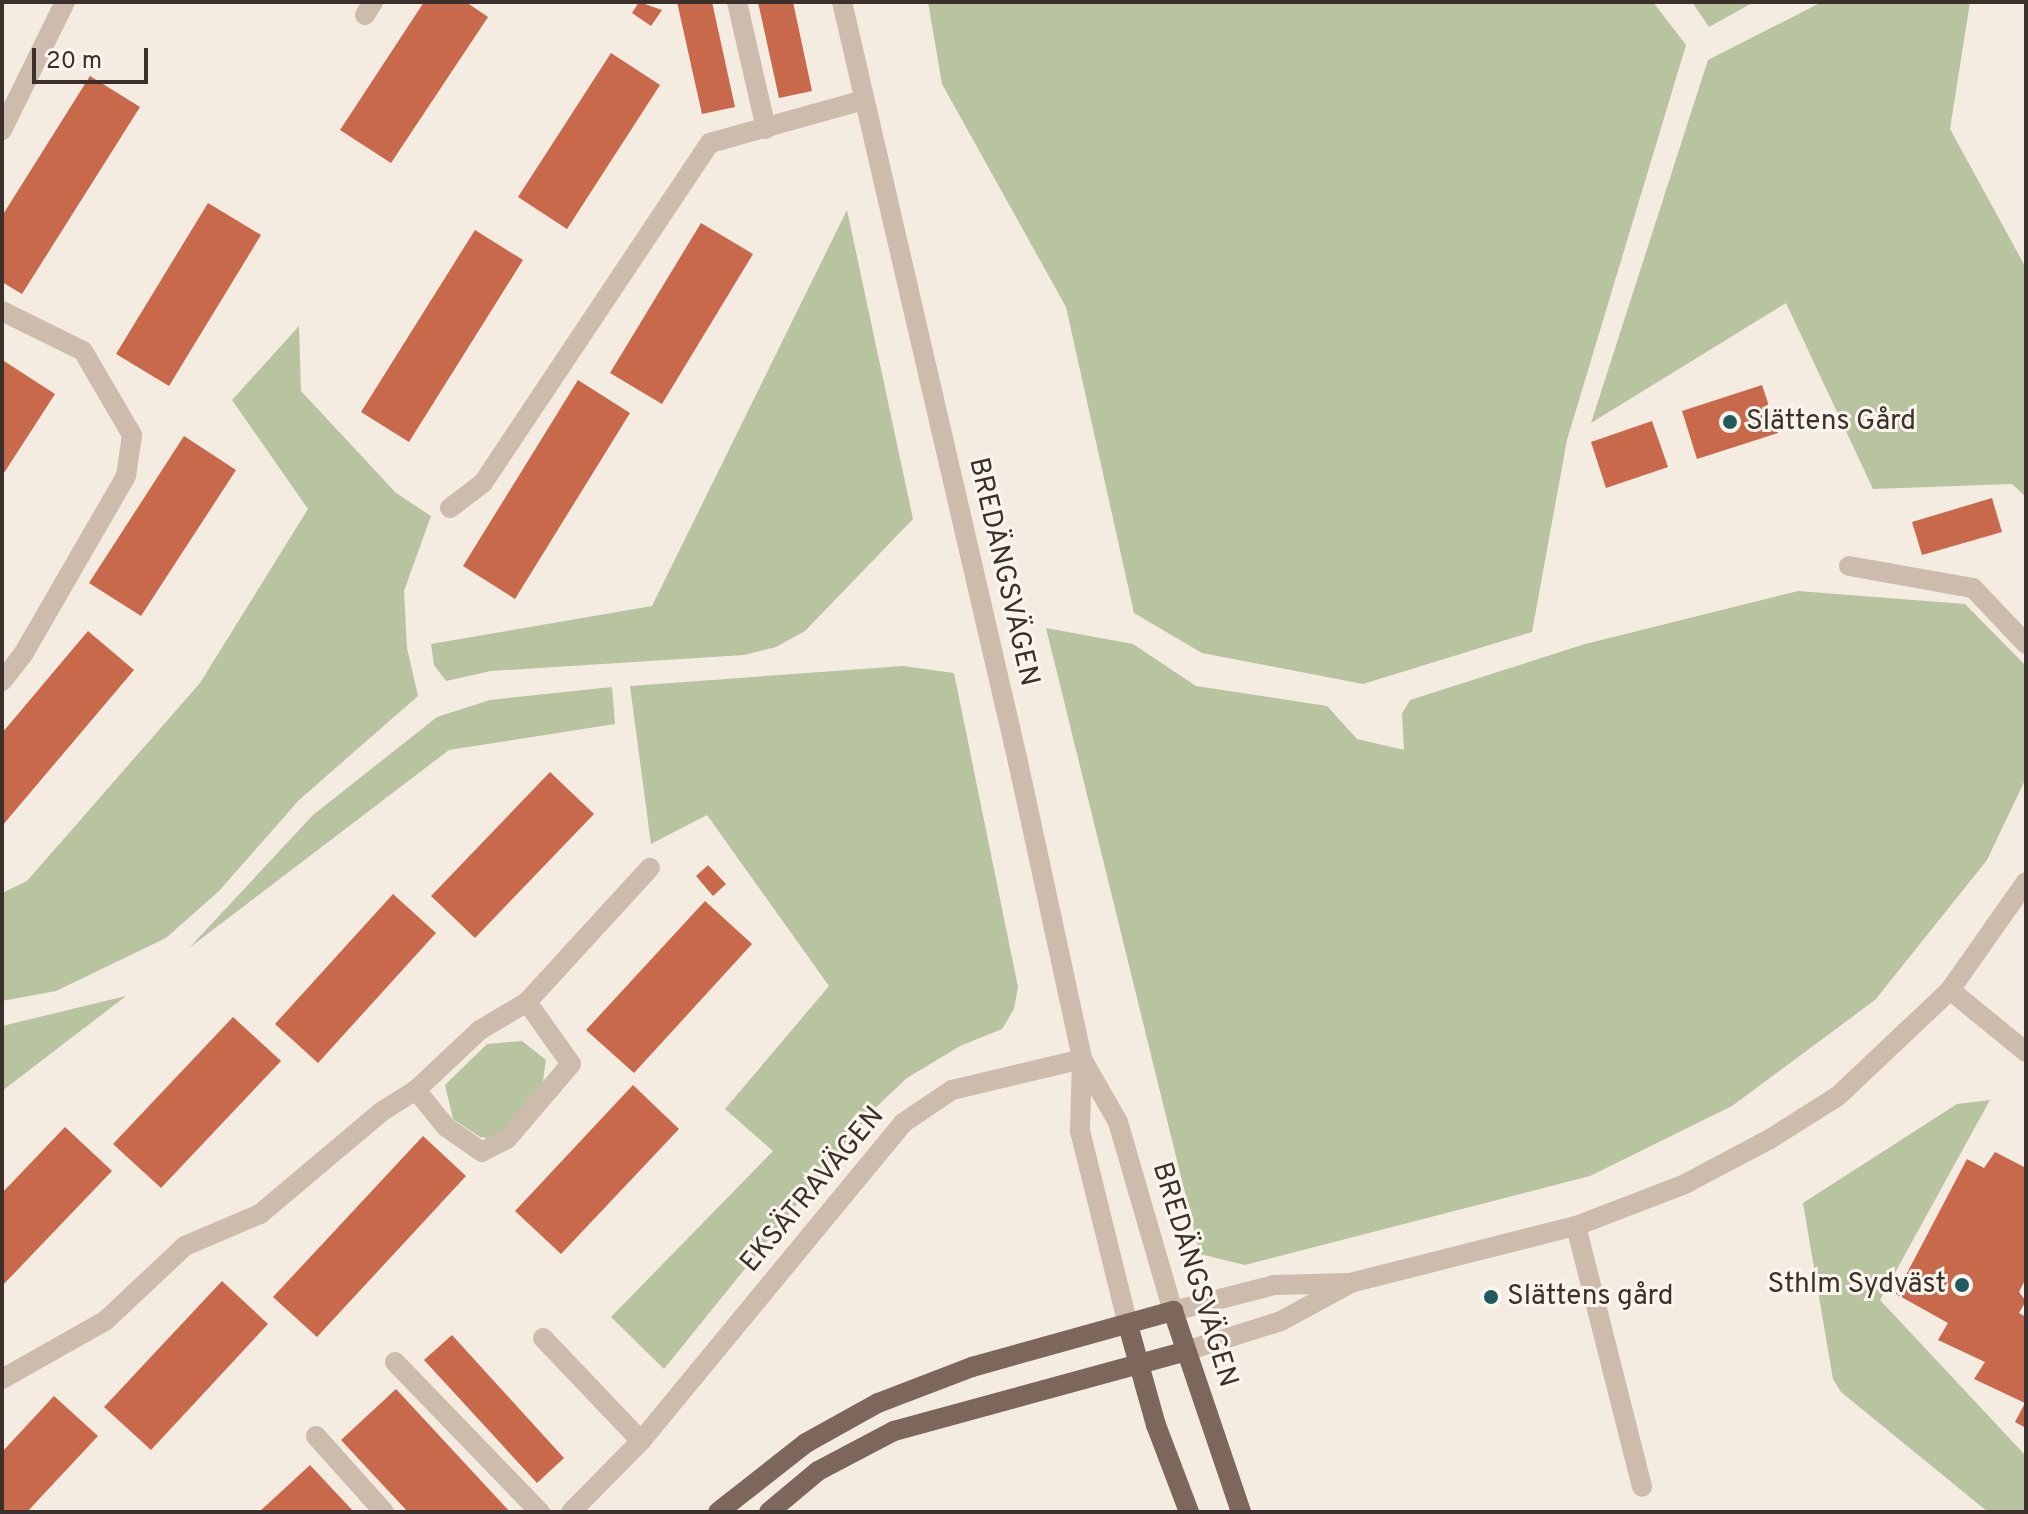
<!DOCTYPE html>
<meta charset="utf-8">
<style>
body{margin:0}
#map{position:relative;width:2028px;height:1514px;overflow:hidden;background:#f4ebe1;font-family:Overpass,sans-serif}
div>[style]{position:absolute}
.green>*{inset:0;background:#b8c4a0}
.building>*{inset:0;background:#c8694b}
.minor>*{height:20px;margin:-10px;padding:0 10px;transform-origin:10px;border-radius:10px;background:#cdbbac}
.major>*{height:20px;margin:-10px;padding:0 10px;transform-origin:10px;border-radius:10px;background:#7d675c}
.dots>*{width:22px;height:22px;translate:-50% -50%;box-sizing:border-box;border:4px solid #fbf5ee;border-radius:50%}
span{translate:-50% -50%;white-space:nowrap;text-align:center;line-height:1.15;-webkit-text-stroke:6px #fbf5ee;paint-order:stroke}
.poi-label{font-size:28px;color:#3b302b}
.left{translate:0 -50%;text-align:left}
.right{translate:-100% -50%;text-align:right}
.street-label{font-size:28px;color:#3b302b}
.frame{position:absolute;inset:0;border:4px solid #3b302b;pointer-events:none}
.scale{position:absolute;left:32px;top:48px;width:116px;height:36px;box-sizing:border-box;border:4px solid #3b302b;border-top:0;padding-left:10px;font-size:24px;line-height:28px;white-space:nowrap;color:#3b302b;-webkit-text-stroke:6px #fbf5ee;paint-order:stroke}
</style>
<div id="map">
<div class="green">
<i style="clip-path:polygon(928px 2px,1653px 2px,1686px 45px,1567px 440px,1532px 632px,1363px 684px,1202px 653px,1134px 613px,1066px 307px,942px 84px)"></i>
<i style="clip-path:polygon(1692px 2px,1754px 2px,1709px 27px)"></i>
<i style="clip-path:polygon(1822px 2px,1970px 2px,1950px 129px,2026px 268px,2026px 497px,2012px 484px,1873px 489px,1786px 303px,1591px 423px,1708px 60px)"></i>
<i style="clip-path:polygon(847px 210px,913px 519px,805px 631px,776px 647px,744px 655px,491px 671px,446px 681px,434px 665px,431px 644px,652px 606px)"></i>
<i style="clip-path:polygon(299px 326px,301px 391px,396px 493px,431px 516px,404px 591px,407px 648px,418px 696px,299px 800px,219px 891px,166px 938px,56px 991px,2px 1001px,2px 893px,27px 881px,200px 683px,308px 509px,232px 400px)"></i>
<i style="clip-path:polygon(1798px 591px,1965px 604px,2026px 666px,2026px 778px,1987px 860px,1875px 1000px,1732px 1106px,1590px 1176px,1245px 1265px,1200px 1254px,1046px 628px,1133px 644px,1196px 686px,1327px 706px,1357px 739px,1404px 750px,1402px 714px,1410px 700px,1585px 644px)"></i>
<i style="clip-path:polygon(903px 666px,954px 673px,1018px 987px,1014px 1009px,1002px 1029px,960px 1046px,907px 1078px,874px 1109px,664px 1369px,611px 1317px,773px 1151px,725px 1109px,829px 986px,707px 815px,651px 844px,630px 686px)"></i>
<i style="clip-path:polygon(612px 687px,615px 724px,449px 750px,189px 948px,313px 815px,437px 717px,490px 700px)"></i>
<i style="clip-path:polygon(126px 996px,2px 1091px,2px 1026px)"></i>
<i style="clip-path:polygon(522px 1041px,546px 1060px,541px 1094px,495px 1139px,480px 1137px,453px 1119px,445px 1085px,487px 1044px)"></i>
<i style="clip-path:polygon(1990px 1100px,1880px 1300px,2026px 1456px,2026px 1512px,1988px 1512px,1841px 1392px,1833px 1379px,1803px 1203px,1957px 1104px)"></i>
</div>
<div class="building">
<i style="clip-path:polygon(424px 2px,466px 2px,488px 17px,391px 163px,340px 130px)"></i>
<i style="clip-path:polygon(639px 2px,662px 10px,651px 26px,632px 13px)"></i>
<i style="clip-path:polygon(677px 2px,712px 2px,735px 107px,702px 114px)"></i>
<i style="clip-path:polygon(758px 2px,793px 2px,812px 91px,779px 98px)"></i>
<i style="clip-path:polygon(611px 53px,660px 85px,567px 229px,518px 197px)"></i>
<i style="clip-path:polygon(90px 76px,140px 107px,22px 294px,2px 282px,2px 216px)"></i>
<i style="clip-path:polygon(208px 203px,261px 235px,169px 386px,116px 354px)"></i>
<i style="clip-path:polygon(701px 223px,753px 254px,662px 404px,610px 373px)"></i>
<i style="clip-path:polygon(475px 230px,523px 260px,409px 442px,361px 412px)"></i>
<i style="clip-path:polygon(4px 361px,55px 394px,2px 476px,2px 363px)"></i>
<i style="clip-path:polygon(578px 380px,630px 413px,515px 599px,463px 566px)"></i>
<i style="clip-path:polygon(1762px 385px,1778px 433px,1697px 459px,1682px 411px)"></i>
<i style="clip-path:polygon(1652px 421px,1668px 467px,1606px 488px,1591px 442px)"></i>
<i style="clip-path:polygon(184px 436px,236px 470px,141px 616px,89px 583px)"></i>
<i style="clip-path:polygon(1992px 498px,2002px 532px,1922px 555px,1912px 522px)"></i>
<i style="clip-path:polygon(88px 631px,134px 670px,2px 826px,2px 733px)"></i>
<i style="clip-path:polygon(550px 772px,594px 814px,475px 938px,431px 896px)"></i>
<i style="clip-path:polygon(708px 865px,726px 884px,713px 896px,696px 876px)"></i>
<i style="clip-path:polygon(393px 894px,436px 933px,318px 1063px,275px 1024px)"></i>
<i style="clip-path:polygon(705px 901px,752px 944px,634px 1073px,586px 1030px)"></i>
<i style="clip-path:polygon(233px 1017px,281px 1061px,161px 1188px,113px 1144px)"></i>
<i style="clip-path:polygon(633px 1085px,679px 1129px,561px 1254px,515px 1211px)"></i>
<i style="clip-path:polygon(65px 1127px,112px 1171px,2px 1286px,2px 1193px)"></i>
<i style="clip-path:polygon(423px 1136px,466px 1176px,317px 1337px,273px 1297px)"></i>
<i style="clip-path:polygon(1995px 1152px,2026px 1168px,2026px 1278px,2019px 1292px,2026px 1301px,2019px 1313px,2026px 1317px,2026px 1428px,2015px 1422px,2025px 1403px,1974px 1379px,1985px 1362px,1938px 1340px,1948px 1323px,1896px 1294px,1967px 1159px,1984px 1168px)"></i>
<i style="clip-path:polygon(222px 1281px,268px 1324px,151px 1450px,104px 1407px)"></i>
<i style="clip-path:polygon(452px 1335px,564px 1458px,537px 1483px,424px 1360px)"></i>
<i style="clip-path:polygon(396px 1389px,510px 1512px,408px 1512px,341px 1440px)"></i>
<i style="clip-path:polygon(54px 1396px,98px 1436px,27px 1512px,2px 1512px,2px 1452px)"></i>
<i style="clip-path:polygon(310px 1465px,354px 1512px,259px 1512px,283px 1490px)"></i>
</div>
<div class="minor">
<i style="left:737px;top:2px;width:130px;rotate:77.1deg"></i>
<i style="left:842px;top:2px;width:780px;rotate:76.96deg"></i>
<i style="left:1018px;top:762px;width:304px;rotate:77.8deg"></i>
<i style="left:1082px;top:1059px;width:72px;rotate:91.6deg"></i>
<i style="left:1080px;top:1131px;width:200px;rotate:76.1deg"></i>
<i style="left:365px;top:15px;width:15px;rotate:-58deg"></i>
<i style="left:2px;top:130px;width:143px;rotate:-63.8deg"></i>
<i style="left:2px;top:311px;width:90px;rotate:26.3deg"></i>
<i style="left:83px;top:351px;width:97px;rotate:59.7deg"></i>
<i style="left:132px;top:435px;width:41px;rotate:98.3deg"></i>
<i style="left:126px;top:476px;width:204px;rotate:120deg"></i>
<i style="left:24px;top:653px;width:36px;rotate:128deg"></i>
<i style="left:450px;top:508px;width:41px;rotate:-37.1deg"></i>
<i style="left:483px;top:483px;width:409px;rotate:-56.3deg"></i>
<i style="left:710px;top:143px;width:160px;rotate:-15.6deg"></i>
<i style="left:1849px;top:566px;width:126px;rotate:10.1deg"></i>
<i style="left:1973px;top:588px;width:77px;rotate:46.6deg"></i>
<i style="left:1950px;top:990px;width:98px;rotate:39.2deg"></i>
<i style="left:527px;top:1002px;width:182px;rotate:-47.5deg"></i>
<i style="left:1082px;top:1059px;width:73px;rotate:60.3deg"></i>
<i style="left:1118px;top:1122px;width:197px;rotate:73.8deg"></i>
<i style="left:1173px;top:1311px;width:104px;rotate:-14.4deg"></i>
<i style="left:1274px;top:1285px;width:76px;rotate:-1.5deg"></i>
<i style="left:1350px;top:1283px;width:233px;rotate:-14.2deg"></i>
<i style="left:1576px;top:1226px;width:115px;rotate:-21deg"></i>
<i style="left:1683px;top:1185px;width:98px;rotate:-27.9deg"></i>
<i style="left:1770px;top:1139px;width:80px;rotate:-32.3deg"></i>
<i style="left:1838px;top:1096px;width:154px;rotate:-43.4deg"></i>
<i style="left:1950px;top:990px;width:132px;rotate:-54.9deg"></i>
<i style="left:1576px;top:1226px;width:269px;rotate:75.8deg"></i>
<i style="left:543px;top:1338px;width:142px;rotate:46.4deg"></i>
<i style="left:1186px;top:1351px;width:100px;rotate:-17.5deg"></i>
<i style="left:1281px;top:1321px;width:75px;rotate:-28.6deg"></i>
<i style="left:395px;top:1362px;width:209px;rotate:46deg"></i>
<i style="left:2px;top:1379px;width:118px;rotate:-29.4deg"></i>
<i style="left:105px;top:1321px;width:110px;rotate:-43.2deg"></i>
<i style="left:185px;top:1246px;width:82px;rotate:-23.1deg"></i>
<i style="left:260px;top:1214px;width:158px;rotate:-40.1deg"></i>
<i style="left:381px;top:1112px;width:41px;rotate:-32.2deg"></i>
<i style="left:416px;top:1090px;width:88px;rotate:-43.2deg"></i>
<i style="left:480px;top:1030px;width:55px;rotate:-30.8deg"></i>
<i style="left:527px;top:1002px;width:76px;rotate:54.6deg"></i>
<i style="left:571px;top:1064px;width:99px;rotate:130.5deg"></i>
<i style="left:507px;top:1139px;width:28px;rotate:153deg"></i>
<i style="left:482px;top:1152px;width:44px;rotate:-145.2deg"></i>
<i style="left:446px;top:1127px;width:48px;rotate:-129deg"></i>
<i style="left:316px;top:1436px;width:102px;rotate:48.2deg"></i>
<i style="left:571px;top:1512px;width:100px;rotate:-45.4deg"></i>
<i style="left:641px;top:1441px;width:412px;rotate:-50.5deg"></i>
<i style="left:903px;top:1123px;width:59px;rotate:-34deg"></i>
<i style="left:952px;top:1090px;width:134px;rotate:-13.4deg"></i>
</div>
<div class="major">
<i style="left:1128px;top:1325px;width:104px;rotate:74.4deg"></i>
<i style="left:1156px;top:1425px;width:93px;rotate:69.2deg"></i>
<i style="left:718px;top:1512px;width:112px;rotate:-38.1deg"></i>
<i style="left:806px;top:1443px;width:82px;rotate:-29.1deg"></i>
<i style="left:878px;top:1403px;width:101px;rotate:-21deg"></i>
<i style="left:972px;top:1367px;width:209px;rotate:-15.6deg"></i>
<i style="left:1173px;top:1311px;width:212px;rotate:71.3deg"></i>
<i style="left:769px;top:1512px;width:64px;rotate:-39.9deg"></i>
<i style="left:818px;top:1471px;width:86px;rotate:-27.8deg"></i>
<i style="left:894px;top:1431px;width:303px;rotate:-15.3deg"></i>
</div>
<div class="dots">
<i style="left:1730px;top:422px;background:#1f5a5e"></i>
<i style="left:1962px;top:1285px;background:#1f5a5e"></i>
<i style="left:1491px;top:1297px;background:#1f5a5e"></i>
</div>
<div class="poi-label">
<span class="left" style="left:1746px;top:422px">Slättens Gård</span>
<span class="right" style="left:1946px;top:1285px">Sthlm Sydväst</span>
<span class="left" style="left:1507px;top:1297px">Slättens gård</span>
</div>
<div class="street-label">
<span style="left:1003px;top:572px;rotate:77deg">BREDÄNGSVÄGEN</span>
<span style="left:813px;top:1190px;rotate:-50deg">EKSÄTRAVÄGEN</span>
<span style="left:1194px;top:1275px;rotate:73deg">BREDÄNGSVÄGEN</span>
</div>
<div class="frame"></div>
<div class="scale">20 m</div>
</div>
